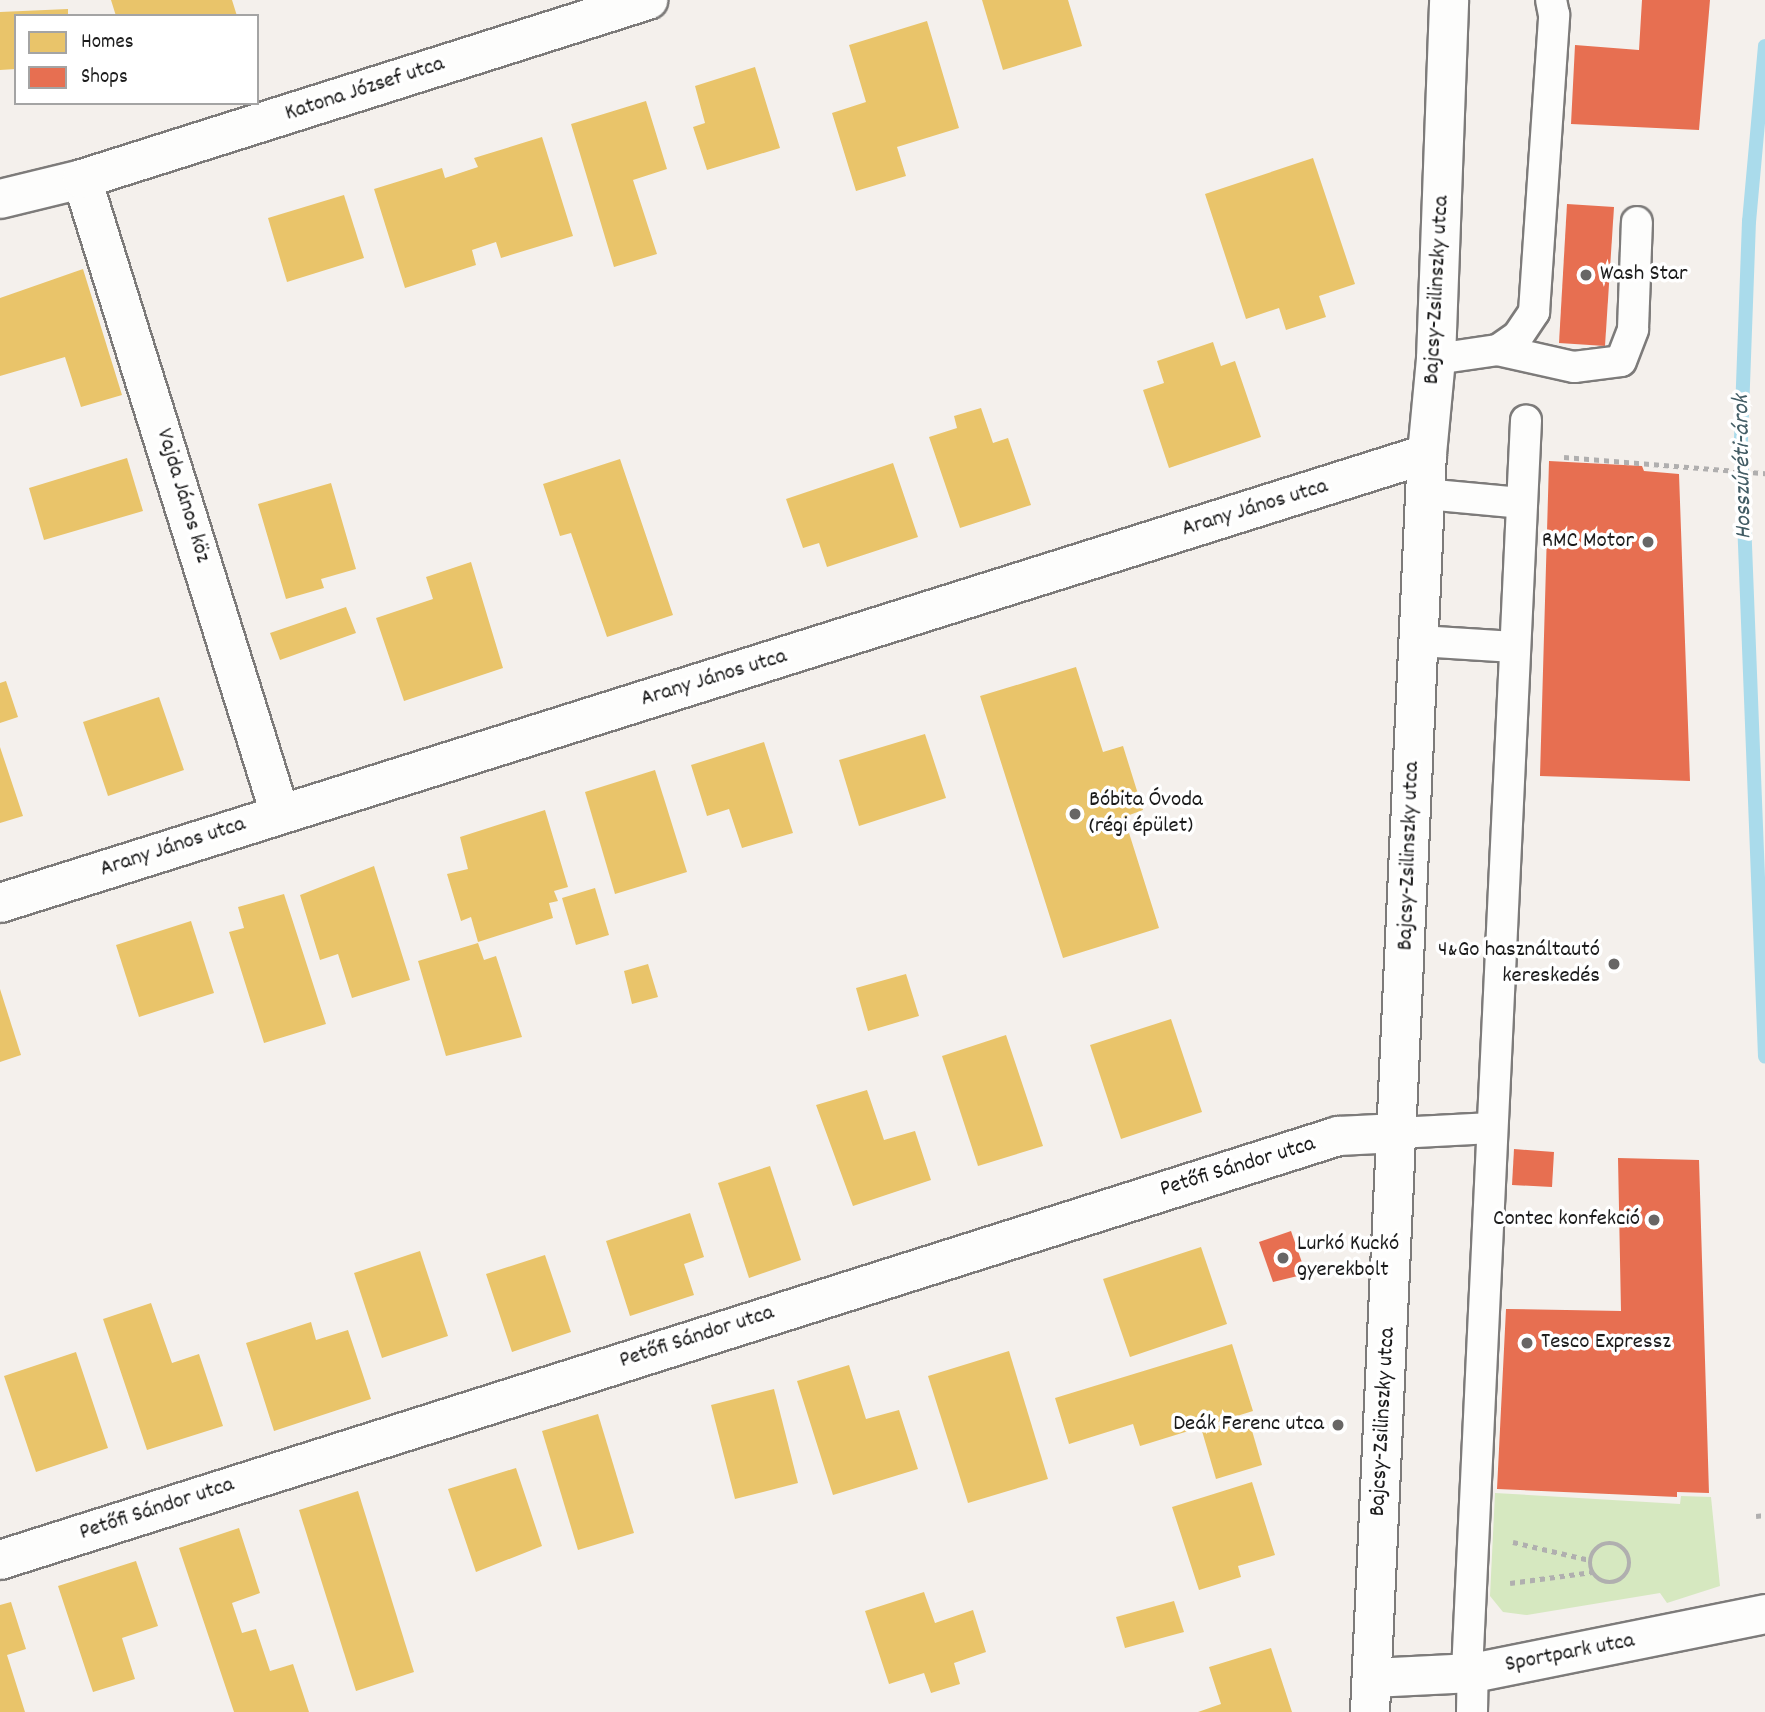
<!DOCTYPE html>
<meta charset="utf-8">
<style>
body{margin:0}
#map{position:relative;width:1765px;height:1712px;overflow:hidden;background:#f4f0ec;font-family:Dekko,sans-serif}
div>[style]{position:absolute}
.green>*{inset:0;background:#d6e8c0}
.homes>*{inset:0;background:#e9c46a}
.shops>*{inset:0;background:#e76f51}
.stream>*{height:14px;margin:-7px;padding:0 7px;transform-origin:7px;border-radius:7px;background:#aadbeb}
.path>*{height:4.5px;margin-top:-2.25px;transform-origin:0;background:repeating-linear-gradient(90deg,#b0afaf 0 5px,transparent 0 10px)}
.path>.ring{margin:-2.25px;padding:0;box-sizing:content-box;background:none;border:4.5px solid #b0afaf;border-radius:50%}
.roads{filter:drop-shadow(2px 0 #7d7b7a) drop-shadow(-2px 0 #7d7b7a) drop-shadow(0 2px #7d7b7a) drop-shadow(0 -2px #7d7b7a)}
.lane>*{height:30px;margin:-15px;padding:0 15px;transform-origin:15px;border-radius:15px;background:#fdfdfc}
.street>*{height:38px;margin:-19px;padding:0 19px;transform-origin:19px;border-radius:19px;background:#fdfdfc}
.secondary>*{height:38px;margin:-19px;padding:0 19px;transform-origin:19px;border-radius:19px;background:#fdfdfc}
.dots>*{width:19px;height:19px;translate:-50% -50%;box-sizing:border-box;border:4px solid #fff;border-radius:50%}
span{translate:-50% -50%;white-space:nowrap;text-align:center;line-height:1.15;-webkit-text-stroke:7px #fff;paint-order:stroke}
.street-label{font-size:23px;color:#1c1c1c}
.poi-label{font-size:23px;color:#1c1c1c}
.left{translate:0 -50%;text-align:left}
.right{translate:-100% -50%;text-align:right}
.water-label{font-size:24px;color:#425c64;font-style:italic}
.legend{position:absolute;left:14px;top:14px;width:245px;height:91px;box-sizing:border-box;background:#fff;border:2px solid #a4a4a4;margin:0;padding:9px 12px;list-style:none;font-size:21px;color:#1c1c1c}
.legend li{display:flex;align-items:center;gap:14px;height:35px}
.legend b{width:35px;border:2px solid #a4a4a4}
</style>
<div id="map">
<div class="green">
<i style="clip-path:polygon(1495px 1493px,1680px 1504px,1681px 1496px,1711px 1497px,1720px 1586px,1667px 1603px,1660px 1593px,1527px 1615px,1503px 1612px,1490px 1596px)"></i>
</div>
<div class="homes">
<i style="clip-path:polygon(111px 0,232px 0,237px 16px,116px 16px)"></i>
<i style="clip-path:polygon(982px 0,1068px 0,1082px 46px,1003px 70px)"></i>
<i style="clip-path:polygon(68px 9px,68px 16px,16px 16px,16px 69px,0 70px,0 12px)"></i>
<i style="clip-path:polygon(927px 21px,959px 128px,897px 147px,906px 176px,856px 191px,832px 113px,866px 102px,849px 45px)"></i>
<i style="clip-path:polygon(755px 67px,780px 148px,707px 170px,693px 127px,705px 123px,695px 86px)"></i>
<i style="clip-path:polygon(646px 101px,667px 169px,633px 180px,657px 254px,614px 267px,571px 124px)"></i>
<i style="clip-path:polygon(542px 137px,573px 236px,501px 258px,496px 242px,472px 250px,476px 265px,405px 288px,374px 189px,442px 168px,445px 178px,478px 167px,474px 158px)"></i>
<i style="clip-path:polygon(1313px 158px,1355px 284px,1319px 296px,1326px 317px,1286px 330px,1279px 308px,1246px 319px,1205px 194px)"></i>
<i style="clip-path:polygon(344px 195px,364px 258px,287px 282px,268px 218px)"></i>
<i style="clip-path:polygon(83px 269px,122px 395px,81px 407px,65px 357px,0 376px,0 298px)"></i>
<i style="clip-path:polygon(1213px 342px,1221px 366px,1235px 361px,1261px 437px,1169px 468px,1143px 390px,1164px 383px,1157px 361px)"></i>
<i style="clip-path:polygon(981px 408px,993px 443px,1008px 438px,1031px 505px,960px 528px,929px 437px,957px 428px,954px 416px)"></i>
<i style="clip-path:polygon(127px 458px,143px 511px,44px 540px,29px 488px)"></i>
<i style="clip-path:polygon(620px 459px,673px 615px,607px 637px,571px 533px,560px 536px,543px 484px)"></i>
<i style="clip-path:polygon(893px 463px,918px 537px,827px 567px,819px 543px,803px 548px,786px 499px)"></i>
<i style="clip-path:polygon(331px 483px,356px 569px,321px 579px,324px 588px,286px 599px,258px 504px)"></i>
<i style="clip-path:polygon(471px 562px,503px 668px,404px 701px,376px 618px,433px 599px,426px 577px)"></i>
<i style="clip-path:polygon(346px 607px,356px 633px,280px 660px,270px 633px)"></i>
<i style="clip-path:polygon(1076px 667px,1103px 752px,1123px 746px,1143px 810px,1124px 817px,1159px 928px,1063px 958px,980px 696px)"></i>
<i style="clip-path:polygon(6px 681px,18px 717px,0 723px,0 683px)"></i>
<i style="clip-path:polygon(159px 697px,184px 770px,108px 796px,83px 722px)"></i>
<i style="clip-path:polygon(925px 734px,946px 798px,859px 826px,839px 760px)"></i>
<i style="clip-path:polygon(764px 742px,793px 833px,742px 848px,729px 809px,707px 816px,691px 765px)"></i>
<i style="clip-path:polygon(0 747px,23px 816px,0 823px)"></i>
<i style="clip-path:polygon(655px 770px,687px 872px,615px 894px,585px 792px)"></i>
<i style="clip-path:polygon(545px 810px,568px 887px,554px 891px,558px 901px,549px 903px,553px 918px,478px 942px,471px 917px,461px 921px,447px 874px,468px 869px,460px 837px)"></i>
<i style="clip-path:polygon(374px 866px,410px 980px,352px 998px,338px 954px,320px 960px,300px 895px)"></i>
<i style="clip-path:polygon(595px 888px,609px 935px,576px 945px,562px 898px)"></i>
<i style="clip-path:polygon(284px 894px,326px 1024px,264px 1043px,229px 932px,244px 928px,238px 907px)"></i>
<i style="clip-path:polygon(191px 921px,214px 993px,139px 1017px,116px 945px)"></i>
<i style="clip-path:polygon(478px 943px,484px 960px,496px 956px,522px 1037px,446px 1056px,418px 961px)"></i>
<i style="clip-path:polygon(648px 964px,658px 997px,632px 1004px,624px 971px)"></i>
<i style="clip-path:polygon(906px 974px,919px 1016px,868px 1031px,856px 988px)"></i>
<i style="clip-path:polygon(0 989px,21px 1055px,0 1062px)"></i>
<i style="clip-path:polygon(1171px 1019px,1202px 1112px,1121px 1139px,1090px 1045px)"></i>
<i style="clip-path:polygon(1006px 1035px,1043px 1146px,978px 1166px,942px 1056px)"></i>
<i style="clip-path:polygon(867px 1090px,884px 1140px,915px 1131px,931px 1180px,853px 1206px,816px 1105px)"></i>
<i style="clip-path:polygon(770px 1166px,801px 1260px,749px 1278px,718px 1183px)"></i>
<i style="clip-path:polygon(690px 1213px,704px 1257px,684px 1264px,694px 1295px,630px 1316px,606px 1241px)"></i>
<i style="clip-path:polygon(1201px 1247px,1227px 1324px,1130px 1357px,1103px 1279px)"></i>
<i style="clip-path:polygon(420px 1251px,448px 1336px,382px 1358px,354px 1273px)"></i>
<i style="clip-path:polygon(545px 1255px,571px 1332px,512px 1352px,486px 1274px)"></i>
<i style="clip-path:polygon(151px 1303px,172px 1363px,199px 1354px,223px 1426px,147px 1450px,103px 1319px)"></i>
<i style="clip-path:polygon(311px 1322px,316px 1340px,348px 1330px,371px 1399px,274px 1431px,246px 1343px)"></i>
<i style="clip-path:polygon(1232px 1344px,1253px 1411px,1140px 1446px,1133px 1424px,1069px 1444px,1055px 1398px)"></i>
<i style="clip-path:polygon(1009px 1351px,1048px 1479px,968px 1503px,928px 1376px)"></i>
<i style="clip-path:polygon(76px 1352px,108px 1448px,36px 1472px,4px 1376px)"></i>
<i style="clip-path:polygon(849px 1365px,866px 1419px,899px 1410px,918px 1469px,833px 1495px,797px 1381px)"></i>
<i style="clip-path:polygon(774px 1389px,798px 1483px,735px 1499px,711px 1405px)"></i>
<i style="clip-path:polygon(598px 1414px,634px 1533px,578px 1550px,542px 1431px)"></i>
<i style="clip-path:polygon(1248px 1417px,1262px 1465px,1216px 1479px,1202px 1431px)"></i>
<i style="clip-path:polygon(516px 1468px,542px 1546px,476px 1572px,448px 1489px)"></i>
<i style="clip-path:polygon(1252px 1482px,1275px 1555px,1238px 1566px,1241px 1577px,1199px 1590px,1172px 1507px)"></i>
<i style="clip-path:polygon(358px 1491px,414px 1672px,356px 1691px,299px 1510px)"></i>
<i style="clip-path:polygon(239px 1528px,260px 1593px,232px 1603px,242px 1633px,256px 1629px,270px 1671px,293px 1664px,309px 1712px,234px 1712px,179px 1548px)"></i>
<i style="clip-path:polygon(136px 1561px,158px 1626px,122px 1638px,135px 1679px,93px 1692px,58px 1586px)"></i>
<i style="clip-path:polygon(924px 1592px,935px 1623px,973px 1610px,986px 1652px,954px 1663px,960px 1684px,931px 1693px,924px 1673px,889px 1684px,865px 1611px)"></i>
<i style="clip-path:polygon(1174px 1601px,1184px 1632px,1125px 1648px,1116px 1617px)"></i>
<i style="clip-path:polygon(11px 1602px,26px 1649px,7px 1655px,25px 1712px,0 1712px,0 1605px)"></i>
<i style="clip-path:polygon(1271px 1648px,1292px 1712px,1198px 1712px,1221px 1704px,1209px 1667px)"></i>
</div>
<div class="shops">
<i style="clip-path:polygon(1642px 0,1710px 0,1699px 130px,1571px 124px,1575px 45px,1639px 50px)"></i>
<i style="clip-path:polygon(1567px 204px,1614px 207px,1605px 346px,1559px 343px)"></i>
<i style="clip-path:polygon(1549px 461px,1642px 466px,1644px 471px,1679px 474px,1690px 781px,1540px 776px)"></i>
<i style="clip-path:polygon(1514px 1149px,1554px 1152px,1552px 1187px,1512px 1185px)"></i>
<i style="clip-path:polygon(1618px 1158px,1699px 1160px,1709px 1493px,1677px 1492px,1677px 1497px,1497px 1489px,1506px 1309px,1621px 1311px)"></i>
<i style="clip-path:polygon(1291px 1231px,1306px 1274px,1273px 1282px,1259px 1242px)"></i>
</div>
<div class="stream">
<i style="left:1765px;top:46px;width:176px;rotate:95.2deg"></i>
<i style="left:1749px;top:221px;width:222px;rotate:92.1deg"></i>
<i style="left:1741px;top:443px;width:614px;rotate:87.76deg"></i>
</div>
<div class="path">
<i style="left:1564px;top:457px;width:202px;rotate:4.6deg"></i>
<i style="left:1756px;top:1516px;width:9px;rotate:-6deg"></i>
<i style="left:1513px;top:1542px;width:79px;rotate:13.2deg"></i>
<i class="ring" style="left:1590px;top:1543px;width:35.5px;height:35.5px"></i>
<i style="left:1510px;top:1583px;width:83px;rotate:-7.6deg"></i>
</div>
<div class="roads">
<div class="lane">
<i style="left:1498px;top:350px;width:78px;rotate:12.6deg"></i>
<i style="left:1574px;top:367px;width:47px;rotate:-7.3deg"></i>
<i style="left:1621px;top:361px;width:34px;rotate:-69deg"></i>
<i style="left:1633px;top:329px;width:107px;rotate:-87.9deg"></i>
<i style="left:1436px;top:359px;width:63px;rotate:-8.3deg"></i>
<i style="left:1498px;top:350px;width:24px;rotate:-35deg"></i>
<i style="left:1518px;top:336px;width:29px;rotate:-56deg"></i>
<i style="left:1534px;top:312px;width:298px;rotate:-86.1deg"></i>
<i style="left:1554px;top:15px;width:15px;rotate:-101deg"></i>
<i style="left:1425px;top:494px;width:97px;rotate:5.3deg"></i>
<i style="left:1419px;top:641px;width:96px;rotate:3.6deg"></i>
<i style="left:1398px;top:1133px;width:93px;rotate:-3.1deg"></i>
<i style="left:1467px;top:1672px;width:1253px;rotate:-87.3deg"></i>
<i style="left:1472px;top:1712px;width:39px;rotate:-89deg"></i>
</div>
<div class="street">
<i style="left:82px;top:179px;width:665px;rotate:72.68deg"></i>
<i style="left:0;top:199px;width:84px;rotate:-13.7deg"></i>
<i style="left:82px;top:179px;width:594px;rotate:-17.55deg"></i>
<i style="left:0;top:903px;width:1496px;rotate:-17.47deg"></i>
<i style="left:0;top:1560px;width:1404px;rotate:-17.58deg"></i>
<i style="left:1338px;top:1136px;width:60px;rotate:-2.9deg"></i>
<i style="left:1372px;top:1678px;width:101px;rotate:-2.8deg"></i>
<i style="left:1473px;top:1673px;width:298px;rotate:-11.4deg"></i>
</div>
<div class="secondary">
<i style="left:1370px;top:1712px;width:1259px;rotate:-87.41deg"></i>
<i style="left:1427px;top:454px;width:95px;rotate:-84.6deg"></i>
<i style="left:1436px;top:359px;width:359px;rotate:-87.9deg"></i>
</div>
</div>
<div class="dots">
<i style="left:1586px;top:275px;background:#686665"></i>
<i style="left:1648px;top:542px;background:#686665"></i>
<i style="left:1075px;top:814px;background:#686665"></i>
<i style="left:1614px;top:964px;background:#686665"></i>
<i style="left:1654px;top:1220px;background:#686665"></i>
<i style="left:1283px;top:1258px;background:#686665"></i>
<i style="left:1527px;top:1343px;background:#686665"></i>
<i style="left:1338px;top:1425px;background:#686665"></i>
</div>
<div class="street-label">
<span style="left:365px;top:90px;rotate:-18deg">Katona József utca</span>
<span style="left:1438px;top:290px;rotate:-87deg">Bajcsy-Zsilinszky utca</span>
<span style="left:182px;top:496px;rotate:73deg">Vajda János köz</span>
<span style="left:1255px;top:509px;rotate:-17deg">Arany János utca</span>
<span style="left:714px;top:679px;rotate:-17deg">Arany János utca</span>
<span style="left:173px;top:848px;rotate:-18deg">Arany János utca</span>
<span style="left:1410px;top:856px;rotate:-88deg">Bajcsy-Zsilinszky utca</span>
<span style="left:1238px;top:1168px;rotate:-17deg">Petőfi Sándor utca</span>
<span style="left:697px;top:1338px;rotate:-18deg">Petőfi Sándor utca</span>
<span style="left:1384px;top:1422px;rotate:-87deg">Bajcsy-Zsilinszky utca</span>
<span style="left:157px;top:1510px;rotate:-18deg">Petőfi Sándor utca</span>
<span style="left:1570px;top:1654px;rotate:-11deg">Sportpark utca</span>
</div>
<div class="poi-label">
<span class="left" style="left:1600px;top:275px">Wash Star</span>
<span class="right" style="left:1634px;top:542px">RMC Motor</span>
<span class="left" style="left:1089px;top:814px">Bóbita Óvoda<br>(régi épület)</span>
<span class="right" style="left:1600px;top:964px">4&amp;Go használtautó<br>kereskedés</span>
<span class="right" style="left:1640px;top:1220px">Contec konfekció</span>
<span class="left" style="left:1297px;top:1258px">Lurkó Kuckó<br>gyerekbolt</span>
<span class="left" style="left:1541px;top:1343px">Tesco Expressz</span>
<span class="right" style="left:1324px;top:1425px">Deák Ferenc utca</span>
</div>
<div class="water-label">
<span style="left:1744px;top:467px;rotate:-91deg">Hosszúréti-árok</span>
</div>
<ul class="legend">
<li><b style="height:19px;background:#e9c46a"></b>Homes</li>
<li><b style="height:19px;background:#e76f51"></b>Shops</li>
</ul>
</div>
